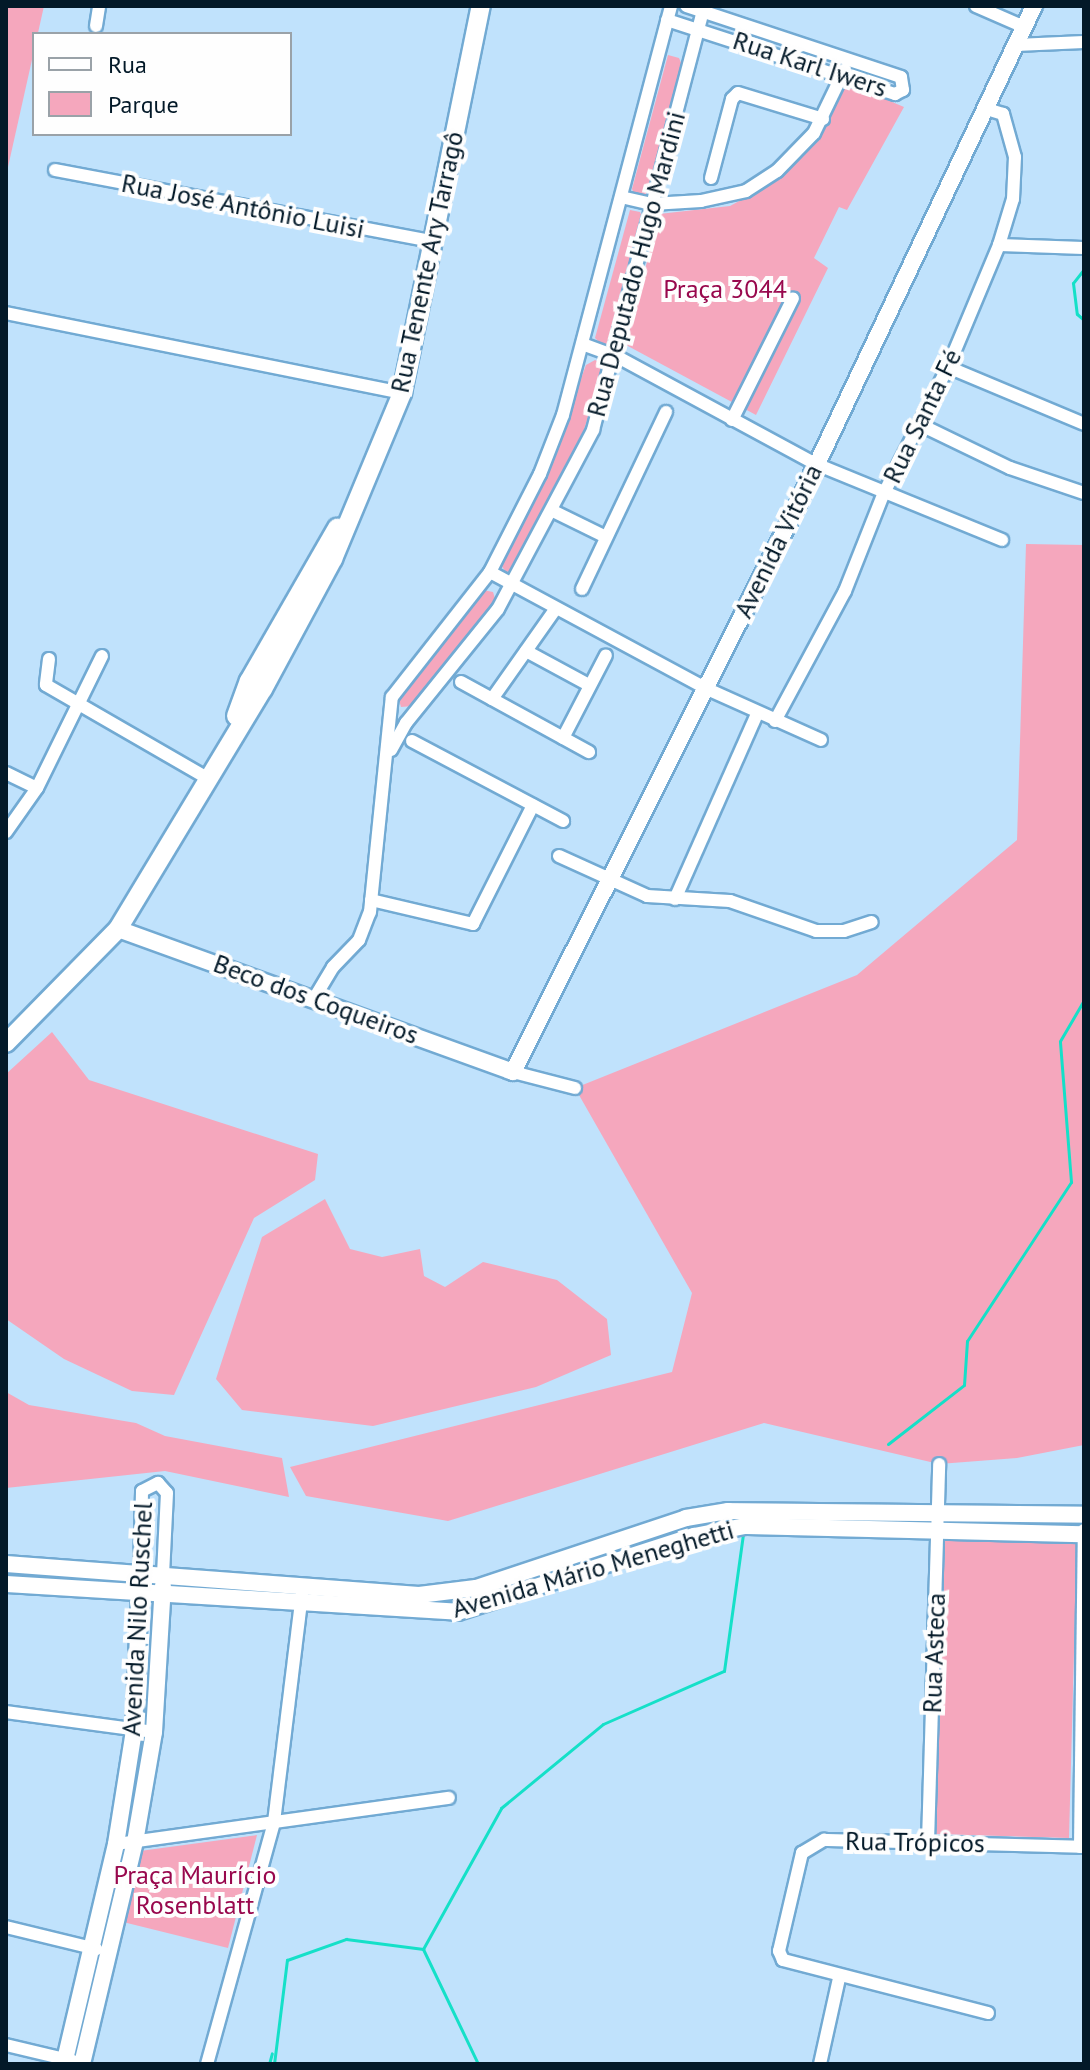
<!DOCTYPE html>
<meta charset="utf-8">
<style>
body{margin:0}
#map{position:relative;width:1090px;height:2070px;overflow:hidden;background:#c0e2fc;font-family:"PT Sans",sans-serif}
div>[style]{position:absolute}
.green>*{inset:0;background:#f5a7bd}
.stream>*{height:3px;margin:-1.5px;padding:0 1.5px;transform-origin:1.5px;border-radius:1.5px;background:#15e0c8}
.roads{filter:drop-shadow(2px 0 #72aad3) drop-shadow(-2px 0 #72aad3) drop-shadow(0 2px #72aad3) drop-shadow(0 -2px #72aad3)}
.minor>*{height:12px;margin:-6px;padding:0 6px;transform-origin:6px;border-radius:6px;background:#fff}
.tertiary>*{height:16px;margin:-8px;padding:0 8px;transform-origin:8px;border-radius:8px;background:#fff}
.secondary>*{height:18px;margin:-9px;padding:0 9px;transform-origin:9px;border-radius:9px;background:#fff}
span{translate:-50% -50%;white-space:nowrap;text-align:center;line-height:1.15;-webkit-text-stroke:8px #fefefe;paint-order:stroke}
.street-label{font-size:26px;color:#031928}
.park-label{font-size:26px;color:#98084d}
.frame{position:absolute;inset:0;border:8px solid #031928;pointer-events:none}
.legend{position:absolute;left:32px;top:32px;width:260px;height:104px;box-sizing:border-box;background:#fefefe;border:2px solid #9aa2a8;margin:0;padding:10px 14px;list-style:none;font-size:24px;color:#031928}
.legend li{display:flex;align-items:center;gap:16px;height:40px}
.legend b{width:40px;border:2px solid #9aa2a8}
</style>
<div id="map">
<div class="green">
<i style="clip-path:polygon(6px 6px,44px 6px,6px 176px)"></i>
<i style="clip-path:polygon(668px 55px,679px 58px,682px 65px,645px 198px,635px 196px,632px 189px)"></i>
<i style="clip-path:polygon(847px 83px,904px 107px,847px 210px,839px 207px,814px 258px,828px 268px,756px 415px,626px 345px,659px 214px,730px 206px,776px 181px,818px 141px)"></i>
<i style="clip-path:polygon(630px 210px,640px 212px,643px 219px,612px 345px,605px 348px,595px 338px)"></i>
<i style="clip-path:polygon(595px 360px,605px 365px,575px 457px,513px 571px,506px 572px,500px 564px,548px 468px,586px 365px)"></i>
<i style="clip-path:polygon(1026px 544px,1084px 545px,1084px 1445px,1017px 1458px,939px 1464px,764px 1423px,448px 1521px,306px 1496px,290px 1467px,672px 1372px,692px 1293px,575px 1088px,857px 975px,1017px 840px)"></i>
<i style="clip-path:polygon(483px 590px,493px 592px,496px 602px,413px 706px,401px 707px,397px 693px)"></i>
<i style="clip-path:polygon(52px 1032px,89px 1080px,318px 1154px,315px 1180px,254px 1218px,174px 1395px,132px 1391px,64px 1359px,6px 1319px,6px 1074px)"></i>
<i style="clip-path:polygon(325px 1199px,350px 1249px,382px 1257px,420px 1249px,424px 1276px,445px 1287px,483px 1262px,557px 1280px,607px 1319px,611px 1355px,536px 1387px,373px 1426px,242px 1410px,216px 1379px,262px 1237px)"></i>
<i style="clip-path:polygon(6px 1392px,29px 1405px,136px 1423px,165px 1436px,282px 1458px,289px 1497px,165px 1471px,6px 1488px)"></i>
<i style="clip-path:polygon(945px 1537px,1077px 1541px,1069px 1838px,936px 1834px)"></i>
<i style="clip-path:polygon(257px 1835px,228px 1948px,123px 1922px,140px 1851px)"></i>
</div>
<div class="stream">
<i style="left:1084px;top:269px;width:18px;rotate:128deg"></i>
<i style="left:1073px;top:283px;width:31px;rotate:83deg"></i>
<i style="left:1077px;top:314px;width:9px;rotate:41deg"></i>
<i style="left:888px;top:1444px;width:96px;rotate:-37.8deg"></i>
<i style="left:964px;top:1385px;width:44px;rotate:-86.1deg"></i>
<i style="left:967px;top:1341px;width:190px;rotate:-56.8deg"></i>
<i style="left:1071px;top:1182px;width:141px;rotate:-94.5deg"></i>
<i style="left:1060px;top:1041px;width:48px;rotate:-59.7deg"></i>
<i style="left:423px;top:1949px;width:161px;rotate:-61deg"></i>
<i style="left:501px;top:1808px;width:132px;rotate:-39.5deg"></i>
<i style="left:603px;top:1724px;width:132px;rotate:-23.7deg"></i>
<i style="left:724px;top:1671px;width:138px;rotate:-82.1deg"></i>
<i style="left:423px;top:1949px;width:127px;rotate:64.4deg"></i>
<i style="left:269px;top:2064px;width:11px;rotate:-75deg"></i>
<i style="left:274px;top:2064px;width:105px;rotate:-82.9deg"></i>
<i style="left:287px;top:1960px;width:63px;rotate:-19.6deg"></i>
<i style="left:346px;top:1939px;width:78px;rotate:7.4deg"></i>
</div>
<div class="roads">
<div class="minor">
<i style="left:976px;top:6px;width:52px;rotate:23.6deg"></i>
<i style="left:667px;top:20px;width:240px;rotate:18deg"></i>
<i style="left:895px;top:94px;width:9px;rotate:-27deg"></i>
<i style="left:903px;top:90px;width:13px;rotate:-99deg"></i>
<i style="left:901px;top:77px;width:226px;rotate:-161.7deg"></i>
<i style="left:96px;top:26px;width:20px;rotate:-81deg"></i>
<i style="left:1016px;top:45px;width:68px;rotate:-2.5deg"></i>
<i style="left:55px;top:170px;width:384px;rotate:10.7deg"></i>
<i style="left:711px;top:178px;width:82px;rotate:-75.1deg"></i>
<i style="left:732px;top:99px;width:8px;rotate:-45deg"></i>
<i style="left:738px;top:93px;width:89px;rotate:17deg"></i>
<i style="left:621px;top:197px;width:32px;rotate:13deg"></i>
<i style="left:652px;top:204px;width:49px;rotate:-3.5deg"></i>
<i style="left:701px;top:201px;width:46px;rotate:-12.5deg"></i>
<i style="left:746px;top:191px;width:37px;rotate:-33deg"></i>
<i style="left:777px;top:171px;width:53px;rotate:-45.8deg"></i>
<i style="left:814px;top:133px;width:71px;rotate:-64.2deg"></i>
<i style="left:999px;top:245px;width:85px;rotate:2deg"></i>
<i style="left:6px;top:313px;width:404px;rotate:11.4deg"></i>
<i style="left:585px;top:345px;width:33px;rotate:20deg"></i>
<i style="left:616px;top:356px;width:227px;rotate:28.4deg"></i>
<i style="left:816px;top:464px;width:201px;rotate:22.2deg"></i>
<i style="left:948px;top:367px;width:147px;rotate:22.7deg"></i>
<i style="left:732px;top:420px;width:136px;rotate:-63.4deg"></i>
<i style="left:921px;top:425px;width:99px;rotate:25.8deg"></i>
<i style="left:1010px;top:468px;width:78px;rotate:18.7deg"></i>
<i style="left:553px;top:511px;width:59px;rotate:26.1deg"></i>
<i style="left:490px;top:572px;width:244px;rotate:28.3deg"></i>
<i style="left:705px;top:688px;width:127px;rotate:24.1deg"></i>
<i style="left:582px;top:589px;width:196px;rotate:-64.6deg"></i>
<i style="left:526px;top:651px;width:72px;rotate:28.4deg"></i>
<i style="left:49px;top:659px;width:26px;rotate:97deg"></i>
<i style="left:46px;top:685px;width:186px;rotate:30deg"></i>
<i style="left:461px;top:682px;width:146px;rotate:28.7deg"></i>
<i style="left:492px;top:699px;width:108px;rotate:-54.8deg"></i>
<i style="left:775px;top:721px;width:148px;rotate:-61.7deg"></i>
<i style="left:845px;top:591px;width:103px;rotate:-68.4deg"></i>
<i style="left:883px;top:495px;width:144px;rotate:-63.1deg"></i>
<i style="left:948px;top:367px;width:132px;rotate:-67.3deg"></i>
<i style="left:999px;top:245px;width:48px;rotate:-73.1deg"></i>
<i style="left:1013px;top:199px;width:42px;rotate:-87.3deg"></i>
<i style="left:1015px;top:157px;width:45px;rotate:-105.6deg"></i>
<i style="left:1003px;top:114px;width:17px;rotate:-163deg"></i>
<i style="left:563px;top:738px;width:93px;rotate:-62.6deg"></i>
<i style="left:412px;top:741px;width:171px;rotate:27.9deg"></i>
<i style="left:391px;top:750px;width:31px;rotate:-61deg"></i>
<i style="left:406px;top:723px;width:146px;rotate:-51.1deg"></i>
<i style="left:498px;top:609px;width:203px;rotate:-62deg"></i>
<i style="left:593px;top:430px;width:438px;rotate:-75.3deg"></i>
<i style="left:6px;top:773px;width:34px;rotate:26deg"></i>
<i style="left:6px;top:832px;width:54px;rotate:-54.8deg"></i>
<i style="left:37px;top:788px;width:147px;rotate:-63.8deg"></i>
<i style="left:559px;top:856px;width:97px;rotate:24.4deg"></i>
<i style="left:647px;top:896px;width:83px;rotate:3.4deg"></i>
<i style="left:730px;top:901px;width:91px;rotate:19.2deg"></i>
<i style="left:816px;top:931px;width:28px"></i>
<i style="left:844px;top:931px;width:29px;rotate:-18deg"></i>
<i style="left:675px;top:899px;width:202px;rotate:-66.1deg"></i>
<i style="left:371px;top:900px;width:105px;rotate:13.2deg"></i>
<i style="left:473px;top:924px;width:133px;rotate:-63.2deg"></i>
<i style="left:315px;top:997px;width:35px;rotate:-59deg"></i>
<i style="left:333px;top:967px;width:37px;rotate:-46deg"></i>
<i style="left:359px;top:940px;width:30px;rotate:-69deg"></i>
<i style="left:370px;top:912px;width:216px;rotate:-84.2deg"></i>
<i style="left:392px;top:697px;width:159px;rotate:-51.9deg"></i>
<i style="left:490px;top:572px;width:110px;rotate:-63deg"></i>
<i style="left:540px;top:474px;width:63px;rotate:-68.7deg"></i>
<i style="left:563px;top:415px;width:423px;rotate:-75.2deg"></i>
<i style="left:513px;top:1072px;width:64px;rotate:14.5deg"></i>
<i style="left:140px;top:1574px;width:83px;rotate:-88.6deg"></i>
<i style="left:142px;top:1491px;width:18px;rotate:-27deg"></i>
<i style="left:158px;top:1483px;width:13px;rotate:48deg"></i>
<i style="left:167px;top:1493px;width:83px;rotate:92.8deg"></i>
<i style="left:6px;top:1712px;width:149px;rotate:7.7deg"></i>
<i style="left:928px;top:1842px;width:378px;rotate:-88.3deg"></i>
<i style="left:116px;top:1844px;width:336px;rotate:-7.9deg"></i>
<i style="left:1080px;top:1847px;width:317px;rotate:-89.3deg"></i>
<i style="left:6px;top:1927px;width:93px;rotate:13.7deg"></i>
<i style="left:988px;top:2013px;width:212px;rotate:-165.5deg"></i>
<i style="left:783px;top:1960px;width:10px;rotate:-114deg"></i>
<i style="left:779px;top:1951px;width:101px;rotate:-76.8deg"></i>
<i style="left:802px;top:1853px;width:26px;rotate:-31deg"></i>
<i style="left:824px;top:1840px;width:260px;rotate:1.5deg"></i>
<i style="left:6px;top:2045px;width:69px;rotate:13.4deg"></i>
<i style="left:207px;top:2064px;width:251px;rotate:-74.5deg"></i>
<i style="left:274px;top:1822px;width:230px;rotate:-83deg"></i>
<i style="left:820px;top:2064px;width:88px;rotate:-77.5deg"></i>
</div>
<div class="tertiary">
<i style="left:118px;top:929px;width:420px;rotate:19.9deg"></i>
<i style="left:513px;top:1072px;width:633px;rotate:-63.35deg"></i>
<i style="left:797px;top:506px;width:553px;rotate:-64.64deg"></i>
<i style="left:6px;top:1564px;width:414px;rotate:4.3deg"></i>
<i style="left:419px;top:1595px;width:57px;rotate:-7deg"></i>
<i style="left:476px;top:1588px;width:221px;rotate:-18.4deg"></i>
<i style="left:686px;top:1518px;width:43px;rotate:-9.5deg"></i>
<i style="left:728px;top:1511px;width:356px;rotate:0.6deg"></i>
<i style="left:6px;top:1584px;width:453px;rotate:3.5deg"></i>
<i style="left:458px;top:1612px;width:248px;rotate:-17.9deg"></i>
<i style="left:694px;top:1536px;width:52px;rotate:-11.1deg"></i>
<i style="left:745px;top:1526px;width:339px;rotate:1.4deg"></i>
<i style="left:64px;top:2064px;width:226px;rotate:-76.7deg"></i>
<i style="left:116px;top:1844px;width:115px;rotate:-81deg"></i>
<i style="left:134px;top:1730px;width:146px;rotate:-87.6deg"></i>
<i style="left:82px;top:2064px;width:228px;rotate:-76.6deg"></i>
<i style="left:135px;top:1842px;width:112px;rotate:-80.2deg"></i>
<i style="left:154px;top:1732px;width:146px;rotate:-86.5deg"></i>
</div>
<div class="secondary">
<i style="left:236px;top:716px;width:37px;rotate:-70deg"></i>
<i style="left:249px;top:681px;width:177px;rotate:-60.1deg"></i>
<i style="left:6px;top:1043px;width:160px;rotate:-45.5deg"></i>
<i style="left:118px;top:929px;width:280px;rotate:-58.9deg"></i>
<i style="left:263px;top:689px;width:148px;rotate:-61.7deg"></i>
<i style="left:333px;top:559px;width:180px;rotate:-67.4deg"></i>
<i style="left:402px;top:393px;width:395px;rotate:-78.5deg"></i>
</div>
</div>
<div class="street-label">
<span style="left:810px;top:64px;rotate:18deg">Rua Karl Iwers</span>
<span style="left:243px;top:206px;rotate:11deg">Rua José Antônio Luisi</span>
<span style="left:427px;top:262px;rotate:-78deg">Rua Tenente Ary Tarragô</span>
<span style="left:636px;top:264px;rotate:-75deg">Rua Deputado Hugo Mardini</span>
<span style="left:922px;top:416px;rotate:-64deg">Rua Santa Fé</span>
<span style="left:778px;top:541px;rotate:-64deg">Avenida Vitória</span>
<span style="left:316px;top:999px;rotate:20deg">Beco dos Coqueiros</span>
<span style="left:593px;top:1569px;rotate:-16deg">Avenida Mário Meneghetti</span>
<span style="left:137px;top:1619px;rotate:-87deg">Avenida Nilo Ruschel</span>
<span style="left:934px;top:1653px;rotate:-88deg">Rua Asteca</span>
<span style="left:915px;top:1842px;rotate:1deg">Rua Trópicos</span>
</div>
<div class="park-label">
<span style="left:725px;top:289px">Praça 3044</span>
<span style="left:195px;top:1890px">Praça Maurício<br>Rosenblatt</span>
</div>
<div class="frame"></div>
<ul class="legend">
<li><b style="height:10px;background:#fff"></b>Rua</li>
<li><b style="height:22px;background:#f5a7bd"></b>Parque</li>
</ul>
</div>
